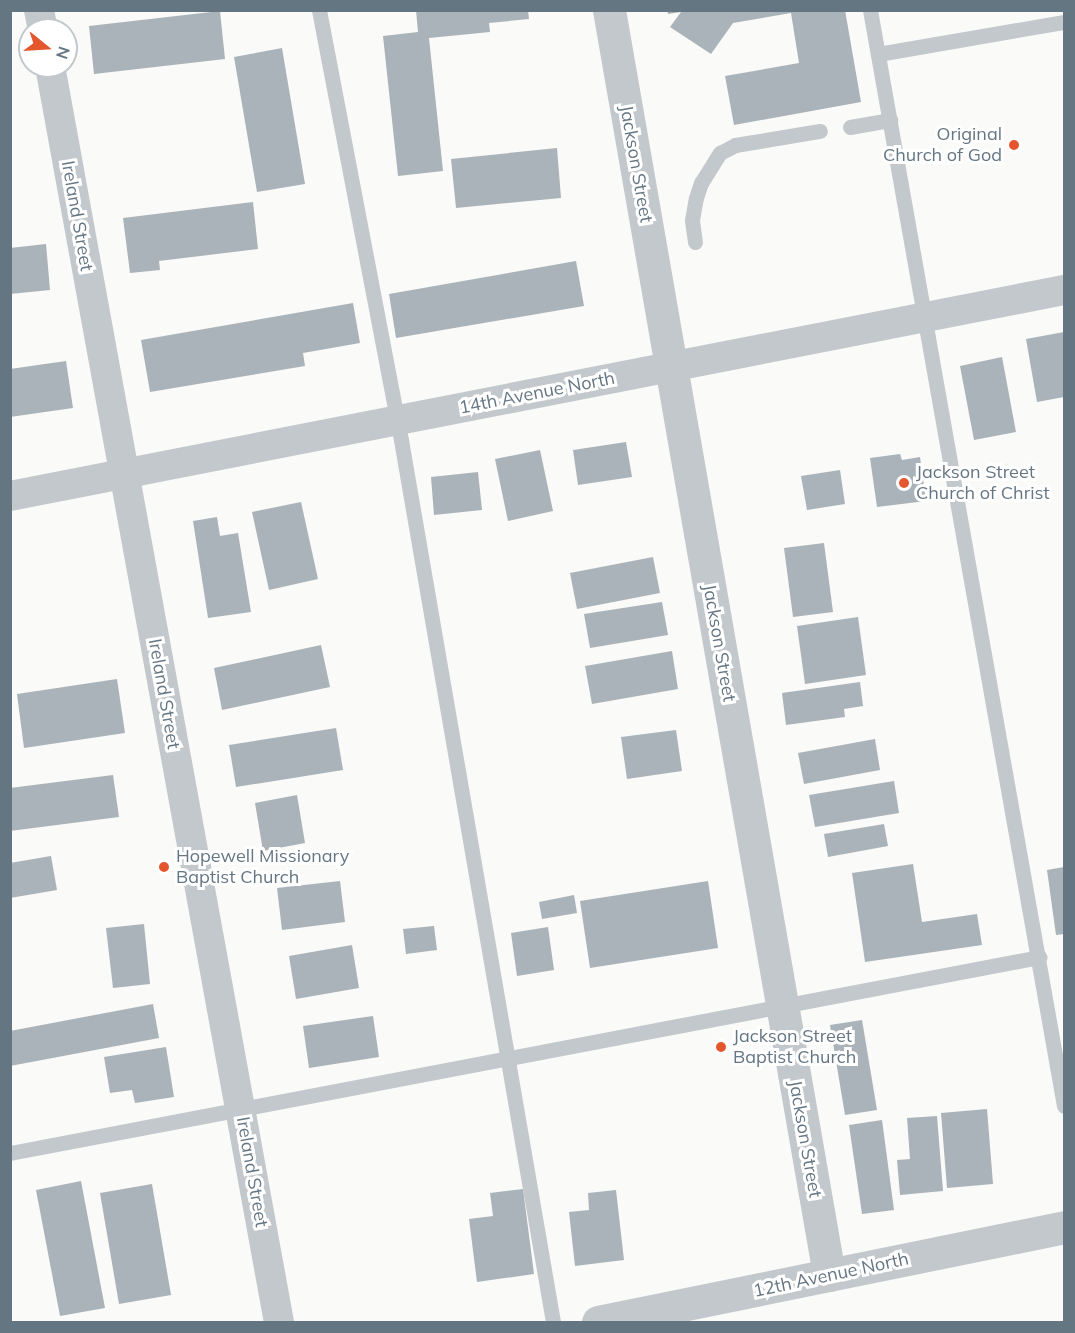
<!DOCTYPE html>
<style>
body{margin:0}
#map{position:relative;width:1075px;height:1333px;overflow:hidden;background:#fafaf8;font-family:Mulish,sans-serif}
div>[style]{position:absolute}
.building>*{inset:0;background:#aab3b9}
.service>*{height:15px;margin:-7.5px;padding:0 7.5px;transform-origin:7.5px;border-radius:7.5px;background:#c3c8cc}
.minor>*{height:30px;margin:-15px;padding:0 15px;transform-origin:15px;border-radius:15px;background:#c3c8cc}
.tertiary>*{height:33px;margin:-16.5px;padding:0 16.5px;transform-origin:16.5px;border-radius:16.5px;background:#c3c8cc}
.dots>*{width:16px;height:16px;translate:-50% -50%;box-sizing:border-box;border:3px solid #fff;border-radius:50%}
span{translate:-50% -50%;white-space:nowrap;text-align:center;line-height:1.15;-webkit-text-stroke:6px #fff;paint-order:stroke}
.poi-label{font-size:18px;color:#657683}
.right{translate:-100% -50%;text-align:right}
.left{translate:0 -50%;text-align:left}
.street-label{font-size:18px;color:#657683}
.frame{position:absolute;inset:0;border:12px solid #657683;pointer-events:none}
.north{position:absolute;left:18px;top:18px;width:60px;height:60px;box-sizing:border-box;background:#fff;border:2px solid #c1c8cd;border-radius:50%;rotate:108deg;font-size:16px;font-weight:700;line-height:24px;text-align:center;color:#657683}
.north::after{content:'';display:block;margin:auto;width:21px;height:27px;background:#e4572e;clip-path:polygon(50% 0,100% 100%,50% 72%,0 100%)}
</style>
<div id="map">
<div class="building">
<i style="clip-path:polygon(416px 10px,528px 10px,529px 19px,489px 23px,490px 32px,429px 38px,443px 171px,398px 176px,383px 36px,418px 32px)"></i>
<i style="clip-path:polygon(667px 10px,845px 10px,861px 102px,734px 125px,725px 76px,799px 63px,791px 13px,733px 23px,711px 54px,670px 27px,681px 12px,668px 14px)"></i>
<i style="clip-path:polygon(220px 11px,225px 59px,94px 74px,89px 26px)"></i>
<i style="clip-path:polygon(282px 48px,305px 184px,257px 192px,234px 57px)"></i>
<i style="clip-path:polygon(557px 148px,561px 198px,456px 208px,451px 159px)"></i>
<i style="clip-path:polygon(253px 202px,258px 249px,159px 261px,160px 270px,130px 273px,123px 218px)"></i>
<i style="clip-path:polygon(46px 244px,50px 290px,10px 294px,10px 248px)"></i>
<i style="clip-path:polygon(576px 261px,584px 306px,396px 338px,389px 294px)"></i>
<i style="clip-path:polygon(353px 303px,360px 343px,303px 353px,305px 366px,150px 392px,141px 340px)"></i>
<i style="clip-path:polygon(1064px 332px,1064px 397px,1037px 402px,1026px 339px)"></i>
<i style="clip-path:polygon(1002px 357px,1016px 432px,974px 440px,960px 366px)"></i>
<i style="clip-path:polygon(66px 361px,73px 408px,10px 417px,10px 369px)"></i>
<i style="clip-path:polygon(626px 442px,632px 477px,578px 485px,573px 450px)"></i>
<i style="clip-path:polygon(540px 450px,553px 511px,508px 521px,495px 459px)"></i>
<i style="clip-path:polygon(900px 454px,902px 460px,920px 457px,926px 501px,877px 507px,870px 458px)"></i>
<i style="clip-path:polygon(840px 470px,845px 504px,807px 510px,801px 476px)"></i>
<i style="clip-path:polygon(478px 472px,482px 510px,434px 515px,431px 477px)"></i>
<i style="clip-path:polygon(301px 502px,318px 579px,269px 590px,252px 512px)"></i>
<i style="clip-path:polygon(217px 517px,220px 536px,238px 533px,251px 612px,208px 618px,193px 521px)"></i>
<i style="clip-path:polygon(824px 543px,833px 612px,793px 617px,784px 548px)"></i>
<i style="clip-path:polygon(653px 557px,660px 593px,577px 609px,570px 573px)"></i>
<i style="clip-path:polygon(662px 602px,668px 635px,590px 648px,584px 614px)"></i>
<i style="clip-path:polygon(858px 617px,866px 675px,805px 684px,797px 626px)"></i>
<i style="clip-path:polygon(321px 645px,330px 687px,222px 710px,214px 668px)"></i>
<i style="clip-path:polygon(672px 651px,678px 689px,592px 704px,585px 666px)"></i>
<i style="clip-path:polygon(117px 679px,125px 733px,24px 748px,17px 694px)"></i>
<i style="clip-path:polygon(860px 682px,863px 706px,844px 709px,845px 717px,786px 725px,782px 693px)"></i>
<i style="clip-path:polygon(336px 728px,343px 770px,236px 787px,229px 745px)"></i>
<i style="clip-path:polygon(676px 730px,682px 771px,627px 779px,621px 737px)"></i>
<i style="clip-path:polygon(875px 739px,880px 770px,804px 784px,798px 753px)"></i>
<i style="clip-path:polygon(113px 775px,119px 817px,10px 831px,10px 788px)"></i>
<i style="clip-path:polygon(894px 781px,899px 813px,815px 827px,809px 795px)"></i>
<i style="clip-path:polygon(297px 795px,305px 843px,263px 851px,255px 803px)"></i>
<i style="clip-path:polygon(884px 824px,888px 846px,828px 857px,824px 834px)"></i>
<i style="clip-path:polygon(51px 856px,57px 890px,10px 898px,10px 863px)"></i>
<i style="clip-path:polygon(913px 864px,922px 922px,977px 914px,982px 945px,865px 962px,852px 873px)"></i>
<i style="clip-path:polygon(1064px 867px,1064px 934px,1056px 935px,1047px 870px)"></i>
<i style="clip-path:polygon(340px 881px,345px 922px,282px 930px,277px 888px)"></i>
<i style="clip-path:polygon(708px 881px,718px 948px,590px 968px,580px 901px)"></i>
<i style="clip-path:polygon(574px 895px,577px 913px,542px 919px,539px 902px)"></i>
<i style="clip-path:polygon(144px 924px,150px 984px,113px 988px,106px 928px)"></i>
<i style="clip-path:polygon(434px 926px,437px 950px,406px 954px,403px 929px)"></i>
<i style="clip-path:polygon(548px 927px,554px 970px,517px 976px,511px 933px)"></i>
<i style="clip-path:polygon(352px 945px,359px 988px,296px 999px,289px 956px)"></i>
<i style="clip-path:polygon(153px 1004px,159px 1038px,10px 1066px,10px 1031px)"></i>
<i style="clip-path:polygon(373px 1016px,379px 1057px,309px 1068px,303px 1026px)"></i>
<i style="clip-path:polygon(862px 1020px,877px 1110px,845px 1115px,830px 1025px)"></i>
<i style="clip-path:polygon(166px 1047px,174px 1097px,135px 1103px,132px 1090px,110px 1093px,104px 1057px)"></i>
<i style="clip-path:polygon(987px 1109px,993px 1184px,947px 1188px,941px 1113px)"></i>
<i style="clip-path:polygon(937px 1116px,943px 1191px,900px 1195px,897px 1160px,910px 1159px,907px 1118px)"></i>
<i style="clip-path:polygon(882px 1120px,894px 1210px,862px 1214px,849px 1125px)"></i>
<i style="clip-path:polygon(81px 1181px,105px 1308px,60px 1316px,36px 1190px)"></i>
<i style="clip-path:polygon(152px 1184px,171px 1295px,119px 1304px,100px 1193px)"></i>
<i style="clip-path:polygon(523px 1189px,534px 1274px,477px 1282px,469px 1219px,493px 1216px,490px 1193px)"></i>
<i style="clip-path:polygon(616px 1190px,624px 1260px,575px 1266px,569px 1212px,589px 1210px,588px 1193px)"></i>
</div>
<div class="service">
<i style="left:319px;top:10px;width:438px;rotate:79.2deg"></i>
<i style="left:401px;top:440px;width:895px;rotate:80.22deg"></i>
<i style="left:870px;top:10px;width:1113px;rotate:79.96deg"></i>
<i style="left:878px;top:54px;width:189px;rotate:-9.8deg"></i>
<i style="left:850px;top:127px;width:41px;rotate:-9.9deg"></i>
<i style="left:695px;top:242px;width:22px;rotate:-98deg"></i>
<i style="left:692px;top:220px;width:22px;rotate:-80deg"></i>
<i style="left:696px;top:198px;width:16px;rotate:-72deg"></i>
<i style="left:701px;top:183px;width:36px;rotate:-58deg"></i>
<i style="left:720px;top:153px;width:17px;rotate:-28deg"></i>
<i style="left:735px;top:145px;width:86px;rotate:-9.4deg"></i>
<i style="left:10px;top:1153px;width:1048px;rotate:-10.78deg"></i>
</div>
<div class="minor">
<i style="left:39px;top:10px;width:20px;rotate:79deg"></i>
<i style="left:50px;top:66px;width:1277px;rotate:79.67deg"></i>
<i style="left:10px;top:496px;width:1074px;rotate:-11.06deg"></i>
</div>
<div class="tertiary">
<i style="left:609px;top:10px;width:1284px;rotate:80.13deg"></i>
<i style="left:598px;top:1322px;width:476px;rotate:-11.5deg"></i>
</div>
<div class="dots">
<i style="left:1014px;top:145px;background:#e4572e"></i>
<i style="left:904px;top:483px;background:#e4572e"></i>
<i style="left:164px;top:867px;background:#e4572e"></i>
<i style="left:721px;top:1047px;background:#e4572e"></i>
</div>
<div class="poi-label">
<span class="right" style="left:1002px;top:145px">Original<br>Church of God</span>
<span class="left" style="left:916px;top:483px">Jackson Street<br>Church of Christ</span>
<span class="left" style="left:176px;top:867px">Hopewell Missionary<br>Baptist Church</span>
<span class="left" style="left:733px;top:1047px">Jackson Street<br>Baptist Church</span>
</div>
<div class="street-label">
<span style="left:636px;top:164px;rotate:80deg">Jackson Street</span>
<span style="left:77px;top:216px;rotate:80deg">Ireland Street</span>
<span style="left:537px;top:393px;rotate:-11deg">14th Avenue North</span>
<span style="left:719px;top:643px;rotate:80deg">Jackson Street</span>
<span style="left:164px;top:694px;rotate:80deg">Ireland Street</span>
<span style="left:805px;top:1139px;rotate:80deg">Jackson Street</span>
<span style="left:252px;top:1172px;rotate:80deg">Ireland Street</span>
<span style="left:831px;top:1275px;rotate:-12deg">12th Avenue North</span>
</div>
<div class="frame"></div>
<div class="north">N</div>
</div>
